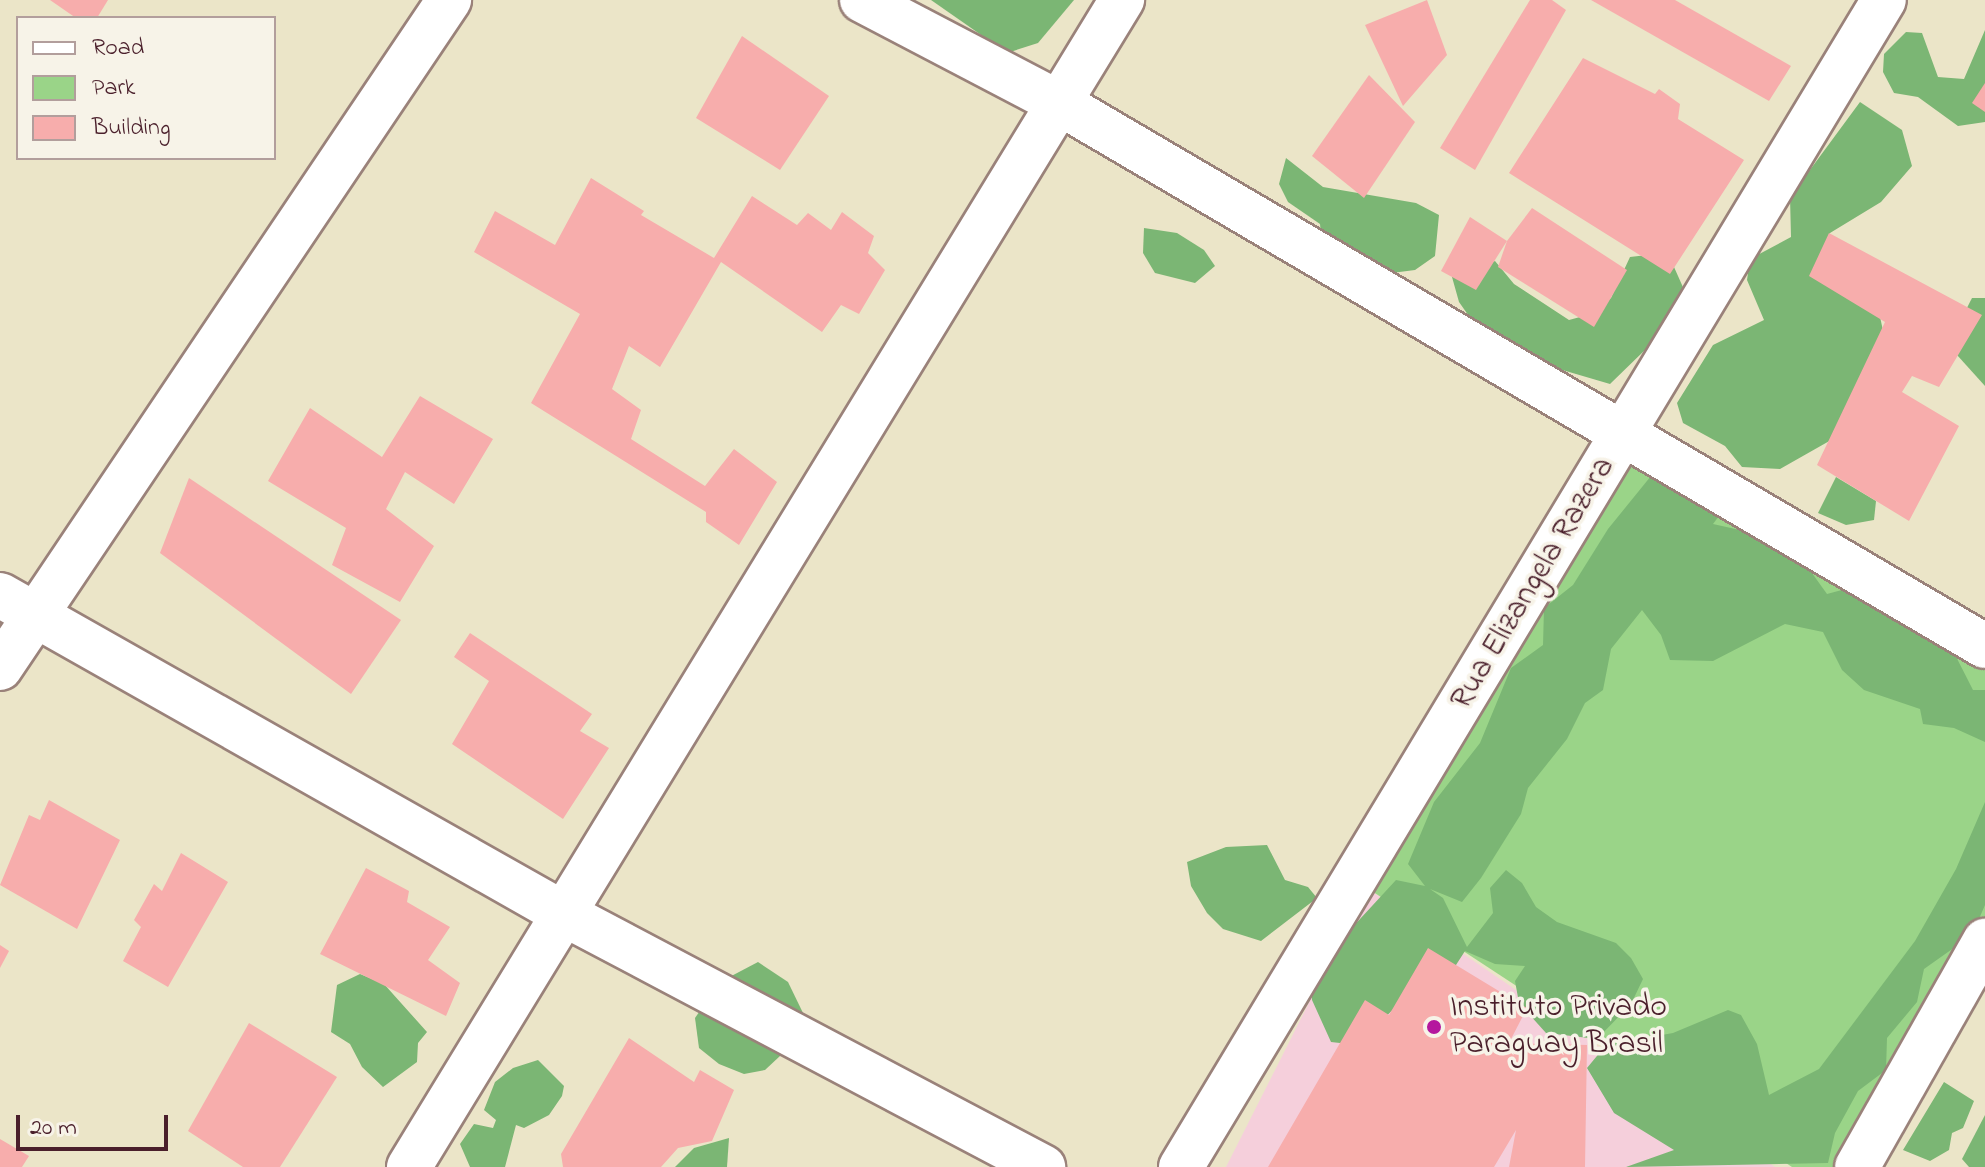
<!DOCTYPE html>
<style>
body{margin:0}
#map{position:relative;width:1985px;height:1167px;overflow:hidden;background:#ebe5c8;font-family:"Indie Flower",sans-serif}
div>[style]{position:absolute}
.built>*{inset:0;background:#f5cfdb}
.green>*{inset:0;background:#9ad488}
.forest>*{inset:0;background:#7bb674}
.building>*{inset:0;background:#f7adac}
.roads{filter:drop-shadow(2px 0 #9a827a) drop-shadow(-2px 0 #9a827a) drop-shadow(0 2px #9a827a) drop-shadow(0 -2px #9a827a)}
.street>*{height:44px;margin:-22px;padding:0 22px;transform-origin:22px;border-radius:22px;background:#fff}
.dots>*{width:22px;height:22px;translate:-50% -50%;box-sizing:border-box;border:4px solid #f7f3e8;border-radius:50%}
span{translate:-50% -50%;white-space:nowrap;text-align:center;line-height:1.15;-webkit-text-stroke:7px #f7f3e8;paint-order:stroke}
.street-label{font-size:32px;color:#4a1f2b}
.poi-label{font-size:32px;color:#4a1f2b}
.left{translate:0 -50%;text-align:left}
.legend{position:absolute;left:16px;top:16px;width:260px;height:144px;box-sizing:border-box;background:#f7f3e8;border:2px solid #b29e9c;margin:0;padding:10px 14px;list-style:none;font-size:24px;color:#4a1f2b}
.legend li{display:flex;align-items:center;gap:16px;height:40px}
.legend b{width:40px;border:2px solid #b29e9c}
.scale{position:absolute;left:16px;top:1115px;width:152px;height:36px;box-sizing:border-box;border:4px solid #4a1f2b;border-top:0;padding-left:10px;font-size:24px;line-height:28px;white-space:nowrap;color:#4a1f2b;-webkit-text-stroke:6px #f7f3e8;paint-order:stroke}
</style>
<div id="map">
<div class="built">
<i style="clip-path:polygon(1367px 888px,1775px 1167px,1226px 1167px)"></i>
</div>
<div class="green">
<i style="clip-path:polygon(1627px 431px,1985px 646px,1985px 941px,1857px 1167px,1792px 1167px,1355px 880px)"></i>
</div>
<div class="forest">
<i style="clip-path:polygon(931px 0,1074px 0,1038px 43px,1007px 53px)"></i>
<i style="clip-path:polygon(1985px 30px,1985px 122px,1958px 126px,1918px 97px,1894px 93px,1883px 72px,1884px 54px,1906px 32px,1922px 33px,1938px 77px,1964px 79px)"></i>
<i style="clip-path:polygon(1860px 102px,1902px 130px,1912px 166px,1881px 202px,1830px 233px,1825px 262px,1879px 312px,1885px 340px,1847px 431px,1780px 469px,1742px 467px,1725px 446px,1683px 423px,1677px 403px,1713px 345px,1764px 320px,1747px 280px,1750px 259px,1791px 237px,1790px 197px)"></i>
<i style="clip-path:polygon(1286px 158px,1323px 187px,1416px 203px,1439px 215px,1435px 256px,1415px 270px,1376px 275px,1321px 235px,1320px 224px,1288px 202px,1279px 184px)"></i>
<i style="clip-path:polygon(1144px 228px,1177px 233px,1204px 250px,1215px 266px,1195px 283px,1155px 273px,1143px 253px)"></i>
<i style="clip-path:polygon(1656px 254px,1674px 267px,1686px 294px,1682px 314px,1610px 384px,1559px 369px,1478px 329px,1459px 302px,1452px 277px,1495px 261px,1514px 284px,1569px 320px,1591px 314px,1611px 298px,1630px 257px)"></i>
<i style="clip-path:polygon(1972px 298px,1985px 298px,1985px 386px,1948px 345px)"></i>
<i style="clip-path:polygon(1651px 476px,1725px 508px,1713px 524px,1789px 541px,1827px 594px,1853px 587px,1946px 637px,1973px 690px,1985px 690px,1985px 742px,1954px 728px,1923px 724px,1920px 709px,1864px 690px,1842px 670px,1823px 632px,1785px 624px,1713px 661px,1670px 660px,1661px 635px,1642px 610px,1611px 649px,1603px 690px,1585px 703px,1567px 739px,1528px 788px,1521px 814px,1481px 878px,1462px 902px,1430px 889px,1443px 898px,1467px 947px,1493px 913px,1490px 888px,1506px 870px,1522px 883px,1536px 907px,1557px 922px,1616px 943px,1631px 958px,1643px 979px,1631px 1004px,1597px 1039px,1546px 1033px,1519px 1003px,1515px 981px,1525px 966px,1495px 964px,1465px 951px,1456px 965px,1428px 974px,1358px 1045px,1331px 1042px,1312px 1000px,1312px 971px,1396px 880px,1425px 886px,1408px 864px,1434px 802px,1480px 743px,1511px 668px,1543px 645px,1544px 608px,1573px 585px,1608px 529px)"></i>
<i style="clip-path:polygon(1836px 477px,1876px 501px,1874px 520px,1846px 525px,1818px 513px)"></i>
<i style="clip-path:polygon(1985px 802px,1985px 905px,1972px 935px,1924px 969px,1917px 1002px,1887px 1038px,1886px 1070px,1858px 1091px,1835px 1133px,1828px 1163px,1626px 1167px,1674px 1150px,1614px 1113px,1587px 1068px,1606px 1045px,1673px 1033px,1728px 1010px,1741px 1015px,1757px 1044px,1769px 1095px,1819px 1069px,1915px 941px,1956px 869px)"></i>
<i style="clip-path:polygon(1267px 845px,1285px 880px,1308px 887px,1317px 898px,1261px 941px,1223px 929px,1207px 913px,1191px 886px,1187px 862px,1226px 847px)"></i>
<i style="clip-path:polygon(758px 962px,788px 982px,803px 1013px,780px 1056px,765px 1070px,744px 1074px,719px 1064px,699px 1048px,695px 1018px,720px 982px)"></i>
<i style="clip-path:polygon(360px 974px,384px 984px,427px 1032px,418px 1043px,417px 1062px,383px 1087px,362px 1067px,350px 1044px,331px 1032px,337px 985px)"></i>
<i style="clip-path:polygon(538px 1060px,564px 1086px,562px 1096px,549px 1115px,524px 1128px,516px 1125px,505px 1167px,470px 1167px,460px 1144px,474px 1124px,493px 1128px,496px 1120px,484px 1110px,495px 1082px,513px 1068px)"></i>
<i style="clip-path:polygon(1944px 1082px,1974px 1101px,1963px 1128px,1952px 1133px,1949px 1150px,1930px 1161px,1903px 1150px)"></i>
<i style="clip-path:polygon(1985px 1115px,1985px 1167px,1969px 1167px,1962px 1159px)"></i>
<i style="clip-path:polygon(729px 1138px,727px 1167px,675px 1167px,694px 1148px)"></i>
</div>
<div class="building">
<i style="clip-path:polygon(50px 0,108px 0,97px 18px,76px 18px)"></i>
<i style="clip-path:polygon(1427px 0,1447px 55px,1403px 106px,1365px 25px)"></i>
<i style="clip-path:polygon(1530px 0,1552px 0,1566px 10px,1475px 170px,1440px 148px)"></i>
<i style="clip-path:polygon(1591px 0,1675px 0,1791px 66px,1769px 101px)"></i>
<i style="clip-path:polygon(742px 36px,829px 96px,780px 170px,696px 118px)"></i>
<i style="clip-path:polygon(1583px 58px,1655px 94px,1659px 89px,1680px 104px,1678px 119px,1744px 160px,1670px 274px,1509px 173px)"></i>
<i style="clip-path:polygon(1369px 75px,1415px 122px,1364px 198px,1312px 156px)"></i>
<i style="clip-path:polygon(1985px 83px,1985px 112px,1972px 103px)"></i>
<i style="clip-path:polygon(591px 178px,644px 211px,641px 215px,714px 258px,752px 196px,797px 225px,808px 213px,831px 230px,842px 212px,874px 236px,868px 253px,885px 270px,859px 314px,841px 305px,822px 332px,721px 262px,660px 367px,629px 346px,612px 389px,641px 410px,631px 439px,705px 486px,734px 449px,777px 482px,739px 545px,706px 522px,706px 512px,531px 403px,580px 314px,474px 252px,495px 211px,555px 245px)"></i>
<i style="clip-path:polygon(1532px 208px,1627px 270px,1594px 327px,1498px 267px,1507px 241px)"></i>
<i style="clip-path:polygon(1470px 217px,1507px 241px,1476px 290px,1441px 271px)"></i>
<i style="clip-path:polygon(1829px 233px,1982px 315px,1939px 387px,1912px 376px,1902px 392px,1959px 426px,1909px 521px,1817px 465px,1885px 322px,1809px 276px)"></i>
<i style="clip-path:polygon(420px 396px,493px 439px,454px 504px,405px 472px,386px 509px,434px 546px,400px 602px,332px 565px,346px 528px,268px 481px,310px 408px,382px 457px)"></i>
<i style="clip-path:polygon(189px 478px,401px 620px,351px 694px,160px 553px)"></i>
<i style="clip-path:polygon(470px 633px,592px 714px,580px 731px,609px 748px,563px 819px,452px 744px,489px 681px,454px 657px)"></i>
<i style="clip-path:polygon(49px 800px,120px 840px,77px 929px,0 885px,29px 815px,40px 820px)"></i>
<i style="clip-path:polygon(181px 853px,228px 882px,168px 987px,123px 961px,141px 927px,134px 920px,154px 884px,162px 891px)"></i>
<i style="clip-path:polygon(366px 868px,409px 891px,407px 902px,450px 927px,428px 960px,460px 983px,446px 1016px,320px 954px)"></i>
<i style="clip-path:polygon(0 945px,9px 951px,0 968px)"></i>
<i style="clip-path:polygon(1428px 948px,1527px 1008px,1509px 1043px,1587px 1045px,1585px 1167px,1509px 1167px,1516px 1130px,1494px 1167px,1268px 1167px,1365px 1000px,1389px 1015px)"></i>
<i style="clip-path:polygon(249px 1023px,337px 1077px,280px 1167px,243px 1167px,188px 1131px)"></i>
<i style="clip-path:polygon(629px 1038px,694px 1082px,700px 1070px,734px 1090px,712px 1141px,678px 1148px,661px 1167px,563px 1167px,561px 1154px)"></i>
<i style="clip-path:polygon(0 1139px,29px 1156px,22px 1167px,0 1167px)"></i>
</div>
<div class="roads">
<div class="street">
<i style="left:862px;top:0;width:225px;rotate:27.6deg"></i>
<i style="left:1061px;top:104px;width:1071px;rotate:30.4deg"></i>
<i style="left:0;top:595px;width:648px;rotate:29.49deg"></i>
<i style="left:564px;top:914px;width:542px;rotate:27.84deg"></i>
<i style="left:0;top:668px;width:805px;rotate:-56.09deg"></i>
<i style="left:409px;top:1167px;width:1368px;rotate:-58.58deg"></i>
<i style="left:1181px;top:1167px;width:1362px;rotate:-58.94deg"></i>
<i style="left:1857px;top:1167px;width:260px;rotate:-60.5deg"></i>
</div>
</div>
<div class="dots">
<i style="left:1434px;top:1027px;background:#b5179e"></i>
</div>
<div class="street-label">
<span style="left:1534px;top:584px;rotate:-59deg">Rua Elizangela Razera</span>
</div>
<div class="poi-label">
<span class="left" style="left:1450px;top:1027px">Instituto Privado<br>Paraguay Brasil</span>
</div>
<ul class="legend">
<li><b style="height:10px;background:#fff"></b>Road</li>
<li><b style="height:22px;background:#9ad488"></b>Park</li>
<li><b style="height:22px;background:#f7adac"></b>Building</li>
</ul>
<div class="scale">20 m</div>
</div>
